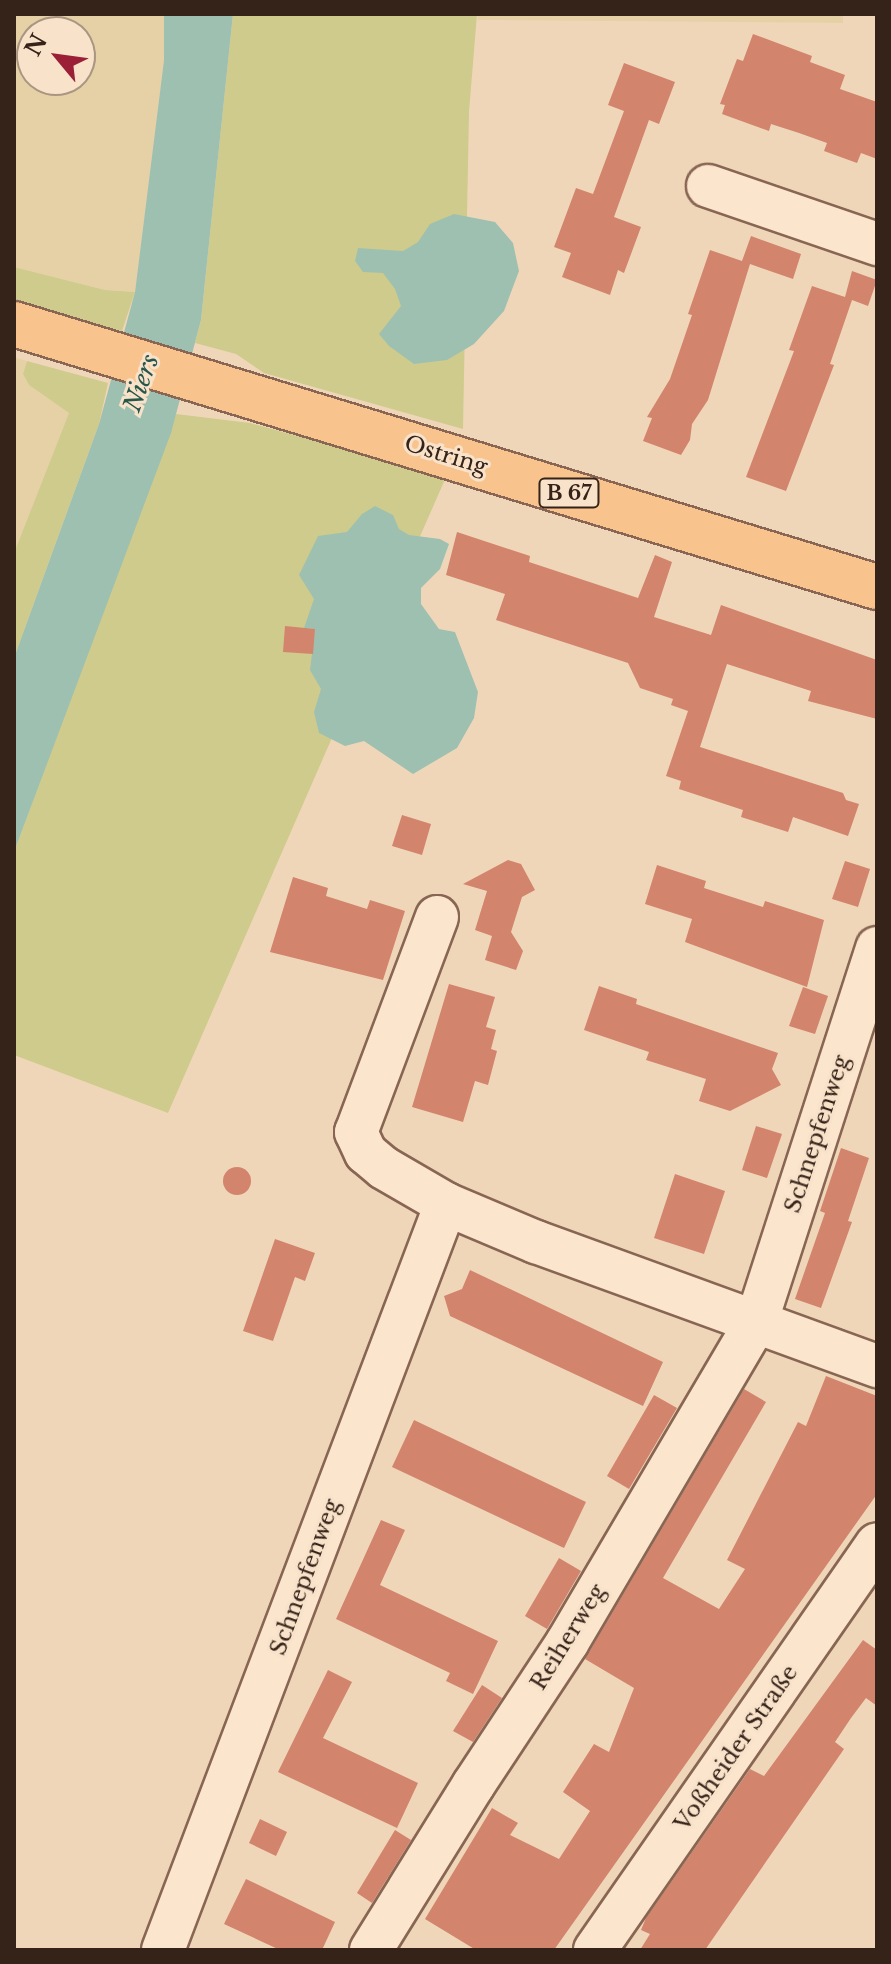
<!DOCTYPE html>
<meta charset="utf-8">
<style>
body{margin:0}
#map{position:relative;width:891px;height:1964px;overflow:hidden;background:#f0d6b9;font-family:"Libre Baskerville",serif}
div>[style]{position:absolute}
.farmland>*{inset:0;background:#e6d1a6}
.green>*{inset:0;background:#cfcb8d}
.water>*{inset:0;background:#9ec0b0}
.building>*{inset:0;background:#d2846c}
.round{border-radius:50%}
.roads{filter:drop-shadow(2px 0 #886653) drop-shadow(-2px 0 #886653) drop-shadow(0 2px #886653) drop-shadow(0 -2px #886653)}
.minor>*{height:42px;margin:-21px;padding:0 21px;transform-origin:21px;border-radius:21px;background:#fbe5cc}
.major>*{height:44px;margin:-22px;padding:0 22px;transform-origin:22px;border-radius:22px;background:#f8c38c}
span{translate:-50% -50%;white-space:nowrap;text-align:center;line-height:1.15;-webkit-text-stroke:6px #f8e2c9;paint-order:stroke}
.shield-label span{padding:2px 6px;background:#f8e2c9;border:2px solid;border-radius:6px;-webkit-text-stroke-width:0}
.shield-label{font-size:20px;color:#352219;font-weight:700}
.street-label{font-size:22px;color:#352219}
.water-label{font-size:24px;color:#27564b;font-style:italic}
.frame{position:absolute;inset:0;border:16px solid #352219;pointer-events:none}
.north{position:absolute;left:16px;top:16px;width:80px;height:80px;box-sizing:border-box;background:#f8e2c9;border:2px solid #aa9583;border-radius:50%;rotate:299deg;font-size:22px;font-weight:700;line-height:32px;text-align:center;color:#352219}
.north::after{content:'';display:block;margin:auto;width:28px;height:36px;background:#9b1f36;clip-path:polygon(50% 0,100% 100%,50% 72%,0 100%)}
</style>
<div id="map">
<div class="farmland">
<i style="clip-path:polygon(evenodd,14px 14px,164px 14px,164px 60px,135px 292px,105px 290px,14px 267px,14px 14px,32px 32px,80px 32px,80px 80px,32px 80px,32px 32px)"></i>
<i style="clip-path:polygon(477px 14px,843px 14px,843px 23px,478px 20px)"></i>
<i style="clip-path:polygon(14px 357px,27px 361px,23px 374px,29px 385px,69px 413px,14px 553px)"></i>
</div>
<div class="green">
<i style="clip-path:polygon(233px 14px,477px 14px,469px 112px,463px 429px,264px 373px,236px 354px,195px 343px,201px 320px)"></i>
<i style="clip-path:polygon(14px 267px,105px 290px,135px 292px,122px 331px,14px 301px)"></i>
<i style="clip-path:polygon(27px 361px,108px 383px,99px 424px,14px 658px,14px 553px,69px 413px,29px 385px,23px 374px)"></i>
<i style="clip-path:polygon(176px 414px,250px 423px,446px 477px,168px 1113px,14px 1055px,14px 852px)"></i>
</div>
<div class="water">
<i style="clip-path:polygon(164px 14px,233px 14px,201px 320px,171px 433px,14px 852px,14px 658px,99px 424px,135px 292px,164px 60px)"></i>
<i style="clip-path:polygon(454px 214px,495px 222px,513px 243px,519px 271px,504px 311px,474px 344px,447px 360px,414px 364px,389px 346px,379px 334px,401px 306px,395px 289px,383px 273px,363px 272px,355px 261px,358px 248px,403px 251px,418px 242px,430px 224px)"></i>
<i style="clip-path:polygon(375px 506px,393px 515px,399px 529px,409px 535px,440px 539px,449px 544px,440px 569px,421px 588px,421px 604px,439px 629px,455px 632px,478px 692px,474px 718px,457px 748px,413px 774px,364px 741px,345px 746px,319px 733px,314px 712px,321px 689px,310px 670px,315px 629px,304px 628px,314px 599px,299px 575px,318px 536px,347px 532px,362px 514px)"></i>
</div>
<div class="building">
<i style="clip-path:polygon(753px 34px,812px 56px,810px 62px,845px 75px,840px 89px,877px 102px,877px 159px,861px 153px,857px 163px,824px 151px,827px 143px,799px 133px,771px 124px,769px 131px,722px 114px,725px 105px,720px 104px,737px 59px,743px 61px)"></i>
<i style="clip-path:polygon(624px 63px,675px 82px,659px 124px,649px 120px,614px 217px,641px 227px,624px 273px,618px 270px,610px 295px,562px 277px,571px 253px,554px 247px,576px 188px,593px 194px,624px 111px,608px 105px)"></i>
<i style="clip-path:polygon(751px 236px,801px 254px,793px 279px,750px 264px,708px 400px,692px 424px,690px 440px,681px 455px,643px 441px,652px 418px,647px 417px,670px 379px,692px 315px,688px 314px,710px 250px,742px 261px)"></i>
<i style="clip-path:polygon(852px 271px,877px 280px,868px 306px,852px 300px,830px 364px,834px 365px,786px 491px,746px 477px,794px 351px,789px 350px,812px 286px,845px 297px)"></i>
<i style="clip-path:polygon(457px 532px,530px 556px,529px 562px,638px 598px,655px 555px,672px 562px,654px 617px,711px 635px,721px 605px,877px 660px,877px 719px,808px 701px,811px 691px,727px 664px,700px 747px,843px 793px,846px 800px,859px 804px,848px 836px,793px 817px,788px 832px,741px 817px,743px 810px,679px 789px,681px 781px,666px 776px,688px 711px,671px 705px,673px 699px,640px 688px,628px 663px,496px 620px,505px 594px,446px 575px)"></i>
<i style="clip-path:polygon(285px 626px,315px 629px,313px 654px,283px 652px)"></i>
<i style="clip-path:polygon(402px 815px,431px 824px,422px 855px,392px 846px)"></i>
<i style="clip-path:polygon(508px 860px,521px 864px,535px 890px,522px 897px,511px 932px,523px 951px,516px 970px,485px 960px,492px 936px,475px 930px,487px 891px,463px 884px)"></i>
<i style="clip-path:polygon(845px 861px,870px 869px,858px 907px,832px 899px)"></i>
<i style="clip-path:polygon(657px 865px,706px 881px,704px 888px,763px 907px,765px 901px,824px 920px,807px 987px,685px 942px,692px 919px,645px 904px)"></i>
<i style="clip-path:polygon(293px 877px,328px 888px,326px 896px,367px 909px,370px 900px,405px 911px,383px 980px,270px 952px)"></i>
<i style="clip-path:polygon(449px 984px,495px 997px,486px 1027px,496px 1030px,491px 1049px,497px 1051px,488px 1085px,475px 1081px,463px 1122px,412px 1107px)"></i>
<i style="clip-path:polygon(599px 986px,637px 999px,636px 1004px,778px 1053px,772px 1069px,781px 1085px,730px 1111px,699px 1101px,706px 1079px,646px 1060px,649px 1052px,584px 1030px)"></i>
<i style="clip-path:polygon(803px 987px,828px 996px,815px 1034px,789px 1026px)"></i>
<i style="clip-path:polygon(756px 1126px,782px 1134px,767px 1178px,742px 1170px)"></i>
<i style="clip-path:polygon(841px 1148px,869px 1158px,848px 1221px,852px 1222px,821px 1308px,795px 1299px,825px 1213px,820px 1211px)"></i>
<i class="round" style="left:223px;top:1167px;width:28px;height:28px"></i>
<i style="clip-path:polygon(675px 1174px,725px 1191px,704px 1254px,654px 1238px)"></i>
<i style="clip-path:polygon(275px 1239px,315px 1253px,305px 1281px,295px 1277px,273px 1341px,243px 1331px)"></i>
<i style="clip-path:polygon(470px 1270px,663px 1362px,643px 1406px,450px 1316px,444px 1296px,462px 1289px)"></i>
<i style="clip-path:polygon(826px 1376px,877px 1396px,877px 1494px,554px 1950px,476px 1950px,425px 1919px,492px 1808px,518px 1823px,510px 1835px,559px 1859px,590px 1811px,563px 1792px,594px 1744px,609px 1752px,634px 1688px,585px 1659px,744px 1389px,766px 1402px,663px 1578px,719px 1609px,745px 1569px,727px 1560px,798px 1422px,806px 1426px)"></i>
<i style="clip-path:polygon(654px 1395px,677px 1408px,629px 1489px,607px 1476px)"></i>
<i style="clip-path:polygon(414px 1420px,586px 1502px,564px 1548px,392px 1467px)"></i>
<i style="clip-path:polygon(381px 1520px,405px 1530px,380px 1585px,498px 1641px,473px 1694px,446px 1681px,450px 1673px,336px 1619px)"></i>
<i style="clip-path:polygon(559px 1558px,581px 1571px,547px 1629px,525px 1616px)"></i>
<i style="clip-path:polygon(863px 1640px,877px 1650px,877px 1706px,866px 1698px,851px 1718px,835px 1742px,844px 1749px,705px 1950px,640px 1950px,650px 1934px,641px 1930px,646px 1918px,750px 1769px,764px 1776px)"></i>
<i style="clip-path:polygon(328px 1670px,352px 1682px,323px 1738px,418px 1783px,397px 1828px,278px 1772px)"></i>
<i style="clip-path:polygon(482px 1685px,502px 1698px,473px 1742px,453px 1731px)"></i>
<i style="clip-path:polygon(260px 1819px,287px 1832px,276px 1856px,249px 1843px)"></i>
<i style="clip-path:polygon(395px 1830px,411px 1840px,372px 1903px,357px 1893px)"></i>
<i style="clip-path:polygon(246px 1879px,335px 1922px,322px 1950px,280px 1950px,224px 1924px)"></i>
</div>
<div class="roads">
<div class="minor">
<i style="left:708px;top:186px;width:179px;rotate:18.9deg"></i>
<i style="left:437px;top:917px;width:230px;rotate:110.6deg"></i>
<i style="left:356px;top:1132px;width:23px;rotate:65deg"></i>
<i style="left:366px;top:1153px;width:23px;rotate:40deg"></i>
<i style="left:384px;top:1168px;width:72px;rotate:30.1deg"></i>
<i style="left:446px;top:1204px;width:98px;rotate:22.9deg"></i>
<i style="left:536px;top:1242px;width:363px;rotate:20deg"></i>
<i style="left:163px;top:1950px;width:798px;rotate:-69.23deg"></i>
<i style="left:371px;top:1950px;width:195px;rotate:-58.2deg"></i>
<i style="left:474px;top:1784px;width:169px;rotate:-56.6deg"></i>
<i style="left:567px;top:1643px;width:375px;rotate:-59.5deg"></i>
<i style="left:757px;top:1320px;width:391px;rotate:-72.1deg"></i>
<i style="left:595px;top:1950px;width:494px;rotate:-55.2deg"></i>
</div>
<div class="major">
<i style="left:14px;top:324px;width:902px;rotate:16.95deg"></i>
</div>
</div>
<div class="shield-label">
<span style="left:569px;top:493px">B 67</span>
</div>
<div class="street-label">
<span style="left:446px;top:455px;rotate:17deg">Ostring</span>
<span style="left:817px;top:1134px;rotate:-72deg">Schnepfenweg</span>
<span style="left:305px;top:1577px;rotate:-70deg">Schnepfenweg</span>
<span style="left:568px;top:1637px;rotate:-58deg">Reiherweg</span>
<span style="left:736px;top:1748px;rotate:-55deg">Voßheider Straße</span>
</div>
<div class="water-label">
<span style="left:141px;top:383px;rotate:-70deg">Niers</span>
</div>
<div class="frame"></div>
<div class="north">N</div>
</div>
